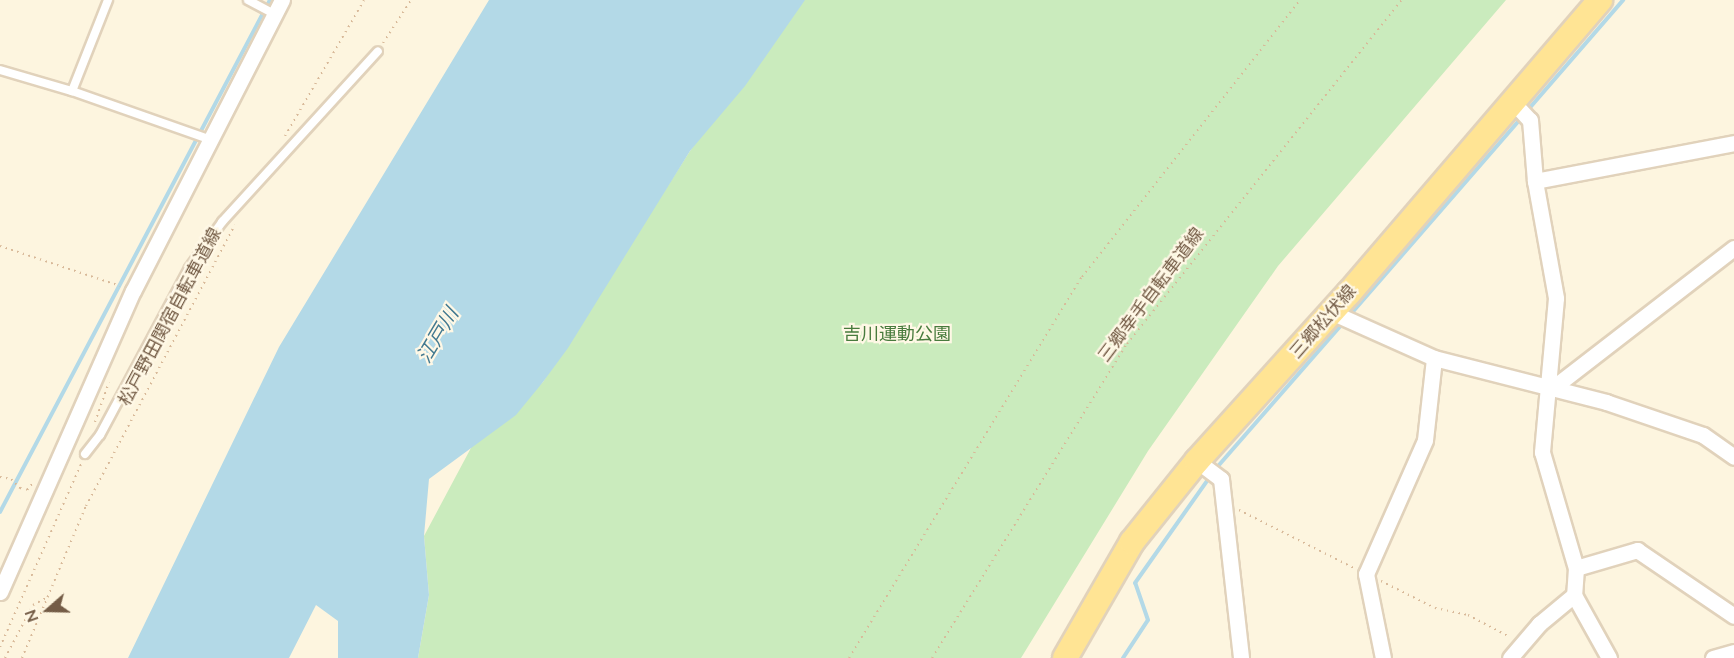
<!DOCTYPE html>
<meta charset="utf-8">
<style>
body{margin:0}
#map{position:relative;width:1734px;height:658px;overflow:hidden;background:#fdf5df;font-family:Mulish,"Noto Sans JP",sans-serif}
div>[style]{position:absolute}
.green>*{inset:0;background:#caebbd}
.water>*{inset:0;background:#b3d9e7}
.stream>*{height:4px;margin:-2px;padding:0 2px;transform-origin:2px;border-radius:2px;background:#b3d9e7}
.path>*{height:2px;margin-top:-1px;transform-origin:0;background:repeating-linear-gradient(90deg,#d8b999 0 1.5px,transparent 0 6px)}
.roads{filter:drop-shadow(2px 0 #e1d2bb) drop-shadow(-2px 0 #e1d2bb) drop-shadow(0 2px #e1d2bb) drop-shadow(0 -2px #e1d2bb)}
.service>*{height:8px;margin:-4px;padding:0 4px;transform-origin:4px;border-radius:4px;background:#fff}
.minor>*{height:15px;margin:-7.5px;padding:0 7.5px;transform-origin:7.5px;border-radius:7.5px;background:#fff}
.primary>*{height:24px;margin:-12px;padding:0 12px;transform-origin:12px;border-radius:12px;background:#ffe494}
span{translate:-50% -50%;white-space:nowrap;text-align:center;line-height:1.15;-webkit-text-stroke:4.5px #fff8e6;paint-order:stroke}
.street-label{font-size:18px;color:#745c46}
.park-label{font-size:18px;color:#487b3d}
.water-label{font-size:20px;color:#427990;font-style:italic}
.north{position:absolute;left:18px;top:580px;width:60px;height:60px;-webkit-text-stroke:4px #fff8e6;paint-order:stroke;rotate:250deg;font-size:16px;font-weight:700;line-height:24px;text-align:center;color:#745c46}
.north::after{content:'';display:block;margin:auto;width:21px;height:27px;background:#745c46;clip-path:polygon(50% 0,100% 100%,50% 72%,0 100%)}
</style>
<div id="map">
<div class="green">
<i style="clip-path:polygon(797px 0,1506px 0,1278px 266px,1148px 451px,1021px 658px,418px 658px,429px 595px,424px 536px,472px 446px,543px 382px,690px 151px)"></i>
</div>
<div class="water">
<i style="clip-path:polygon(489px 0,805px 0,745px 86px,690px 151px,568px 348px,543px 382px,516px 415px,429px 479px,424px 536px,429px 595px,418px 658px,338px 658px,338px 621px,316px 605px,289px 658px,128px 658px,279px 347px)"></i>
</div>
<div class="stream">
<i style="left:1527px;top:111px;width:147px;rotate:-49.1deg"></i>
<i style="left:1350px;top:315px;width:262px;rotate:-49deg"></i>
<i style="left:1219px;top:465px;width:189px;rotate:-48.9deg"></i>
<i style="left:0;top:512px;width:579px;rotate:-62.2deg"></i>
<i style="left:1123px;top:658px;width:45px;rotate:-56.7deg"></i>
<i style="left:1148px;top:620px;width:39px;rotate:-109deg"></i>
<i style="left:1135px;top:583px;width:125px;rotate:-54.8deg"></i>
</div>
<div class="path">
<i style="left:383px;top:43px;width:51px;rotate:-56.9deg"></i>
<i style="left:285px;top:136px;width:157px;rotate:-59.8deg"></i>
<i style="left:0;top:246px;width:126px;rotate:18.4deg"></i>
<i style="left:95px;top:422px;width:42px;rotate:-70.7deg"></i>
<i style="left:0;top:477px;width:11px;rotate:10deg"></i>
<i style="left:11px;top:479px;width:13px;rotate:45deg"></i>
<i style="left:20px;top:488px;width:7px;rotate:16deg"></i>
<i style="left:27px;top:490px;width:8px;rotate:-50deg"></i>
<i style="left:1239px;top:510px;width:129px;rotate:26.8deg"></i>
<i style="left:1381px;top:581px;width:60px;rotate:26.6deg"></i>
<i style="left:1435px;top:608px;width:34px;rotate:12deg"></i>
<i style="left:1468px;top:615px;width:47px;rotate:27.6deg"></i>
<i style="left:0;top:647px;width:202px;rotate:-66.1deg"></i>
<i style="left:5px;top:658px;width:60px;rotate:-62.2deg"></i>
<i style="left:33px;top:605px;width:15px;rotate:-28deg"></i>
<i style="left:22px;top:658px;width:165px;rotate:-67.2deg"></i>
<i style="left:86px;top:506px;width:318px;rotate:-62.1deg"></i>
<i style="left:849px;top:658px;width:447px;rotate:-58.6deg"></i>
<i style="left:1082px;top:277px;width:352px;rotate:-51.8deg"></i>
<i style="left:932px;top:658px;width:370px;rotate:-58.2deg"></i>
<i style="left:1127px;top:344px;width:440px;rotate:-51.4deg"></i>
</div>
<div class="roads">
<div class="service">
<i style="left:248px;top:0;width:30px;rotate:28deg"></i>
<i style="left:0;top:70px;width:75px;rotate:16.3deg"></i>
<i style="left:72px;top:91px;width:144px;rotate:19.4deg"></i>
<i style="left:72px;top:91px;width:98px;rotate:-68.4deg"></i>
<i style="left:85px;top:454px;width:24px;rotate:-52deg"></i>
<i style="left:100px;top:435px;width:189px;rotate:-61.9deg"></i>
<i style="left:189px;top:268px;width:57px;rotate:-54.3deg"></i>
<i style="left:222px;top:222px;width:231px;rotate:-47.6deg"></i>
</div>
<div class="minor">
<i style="left:1512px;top:101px;width:26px;rotate:47deg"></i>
<i style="left:1530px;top:120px;width:61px;rotate:85.3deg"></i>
<i style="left:1535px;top:181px;width:119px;rotate:79.8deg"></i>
<i style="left:1556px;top:298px;width:155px;rotate:95.2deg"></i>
<i style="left:1542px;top:452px;width:121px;rotate:73.7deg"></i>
<i style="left:1576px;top:568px;width:27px;rotate:94deg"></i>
<i style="left:1574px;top:595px;width:72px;rotate:60.9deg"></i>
<i style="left:1535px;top:181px;width:203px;rotate:-10.8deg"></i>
<i style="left:1331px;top:312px;width:113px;rotate:24.1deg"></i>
<i style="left:1434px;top:358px;width:178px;rotate:14.3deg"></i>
<i style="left:1606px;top:402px;width:102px;rotate:18.8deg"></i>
<i style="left:1703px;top:435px;width:38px;rotate:35deg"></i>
<i style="left:1550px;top:390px;width:232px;rotate:-37.7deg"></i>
<i style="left:1197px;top:461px;width:30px;rotate:37deg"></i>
<i style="left:1221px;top:479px;width:180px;rotate:83.6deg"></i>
<i style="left:1576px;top:568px;width:64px;rotate:-16.4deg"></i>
<i style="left:1637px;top:550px;width:117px;rotate:34.2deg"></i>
<i style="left:0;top:592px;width:329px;rotate:-66.2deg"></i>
<i style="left:133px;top:291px;width:327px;rotate:-62.9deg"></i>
<i style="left:1383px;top:658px;width:86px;rotate:-101.4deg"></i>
<i style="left:1366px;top:574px;width:146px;rotate:-66.2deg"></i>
<i style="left:1425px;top:440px;width:82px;rotate:-83.7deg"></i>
<i style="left:1510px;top:658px;width:45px;rotate:-49.5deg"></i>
<i style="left:1539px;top:624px;width:45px;rotate:-39.6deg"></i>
<i style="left:1713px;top:658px;width:22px;rotate:-16deg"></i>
</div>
<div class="primary">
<i style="left:1065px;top:658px;width:134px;rotate:-60deg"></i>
<i style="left:1132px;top:542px;width:104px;rotate:-51.3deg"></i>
<i style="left:1197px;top:461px;width:227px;rotate:-47.9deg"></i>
<i style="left:1349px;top:293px;width:386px;rotate:-49.4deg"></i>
</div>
</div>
<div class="street-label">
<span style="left:1151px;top:295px;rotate:-53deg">三郷幸手自転車道線</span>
<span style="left:170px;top:317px;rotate:-62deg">松戸野田関宿自転車道線</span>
<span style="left:1323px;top:322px;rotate:-49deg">三郷松伏線</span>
</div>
<div class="park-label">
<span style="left:897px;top:334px">吉川運動公園</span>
</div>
<div class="water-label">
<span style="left:437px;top:335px;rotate:-59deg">江戸川</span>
</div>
<div class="north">N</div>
</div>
